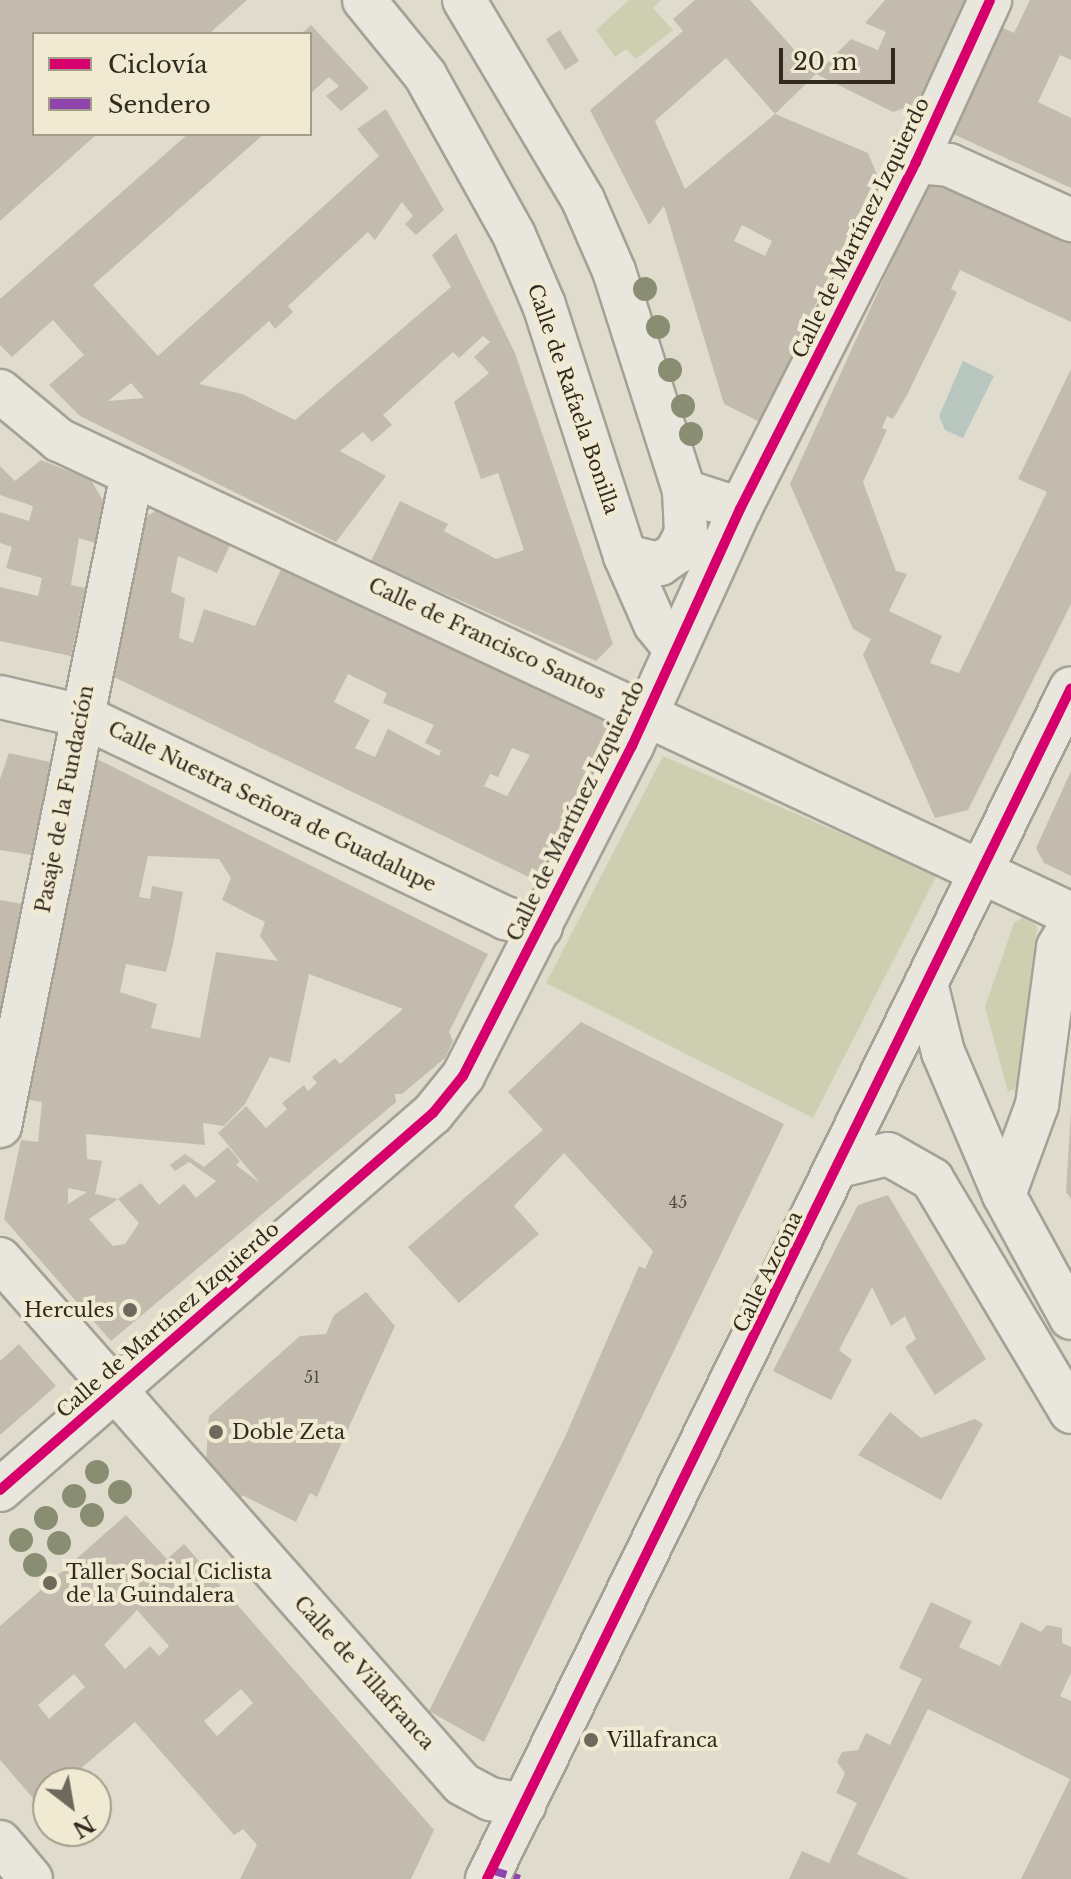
<!DOCTYPE html>
<meta charset="utf-8">
<style>
body{margin:0}
#map{position:relative;width:1071px;height:1879px;overflow:hidden;background:#e0dccd;font-family:"Libre Baskerville",serif}
div>[style]{position:absolute}
.green>*{inset:0;background:#cdcfb1}
.water>*{inset:0;background:#b7c6be}
.building>*{inset:0;background:#c3bbae}
.roads{filter:drop-shadow(2px 0 #a5a195) drop-shadow(-2px 0 #a5a195) drop-shadow(0 2px #a5a195) drop-shadow(0 -2px #a5a195)}
.minor>*{height:42px;margin:-21px;padding:0 21px;transform-origin:21px;border-radius:21px;background:#e9e6dd}
.quiet>*{height:8px;margin-top:-4px;transform-origin:0;background:repeating-linear-gradient(90deg,#8e44ad 0 16px,transparent 0 24px)}
.cycleway>*{height:10px;margin:-5px;padding:0 5px;transform-origin:5px;border-radius:5px;background:#d6006c}
.trees>*{width:24px;height:24px;margin:-12px;border-radius:50%;background:#898d72}
.dots>*{width:22px;height:22px;translate:-50% -50%;box-sizing:border-box;border:4px solid #f0ead3;border-radius:50%}
span{translate:-50% -50%;white-space:nowrap;text-align:center;line-height:1.15;-webkit-text-stroke:8px #f0ead3;paint-order:stroke}
.number-label{font-size:16px;color:#564e43}
.number-label span{-webkit-text-stroke-width:0}
.street-label{font-size:20px;color:#322a1f}
.poi-label{font-size:20px;color:#322a1f}
.right{translate:-100% -50%;text-align:right}
.left{translate:0 -50%;text-align:left}
.legend{position:absolute;left:32px;top:32px;width:280px;height:104px;box-sizing:border-box;background:#f0ead3;border:2px solid #a49d8b;margin:0;padding:10px 14px;list-style:none;font-size:24px;color:#322a1f}
.legend li{display:flex;align-items:center;gap:16px;height:40px}
.legend b{width:40px;border:2px solid #a49d8b}
.north{position:absolute;left:32px;top:1767px;width:80px;height:80px;box-sizing:border-box;background:#f0ead3;border:2px solid #a49d8b;border-radius:50%;rotate:149deg;font-size:22px;font-weight:700;line-height:32px;text-align:center;color:#322a1f}
.north::after{content:'';display:block;margin:auto;width:28px;height:36px;background:#6f685c;clip-path:polygon(50% 0,100% 100%,50% 72%,0 100%)}
.scale{position:absolute;left:779px;top:48px;width:116px;height:36px;box-sizing:border-box;border:4px solid #322a1f;border-top:0;padding-left:10px;font-size:24px;line-height:28px;white-space:nowrap;color:#322a1f;-webkit-text-stroke:6px #f0ead3;paint-order:stroke}
</style>
<div id="map">
<div class="green">
<i style="clip-path:polygon(629px 0,661px 0,653px 8px,673px 30px,636px 59px,626px 49px,615px 57px,596px 30px)"></i>
<i style="clip-path:polygon(663px 756px,937px 875px,813px 1118px,546px 983px)"></i>
<i style="clip-path:polygon(1027px 915px,1037px 927px,1018px 1087px,1008px 1092px,985px 1007px,1014px 923px)"></i>
</div>
<div class="water">
<i style="clip-path:polygon(963px 361px,994px 376px,963px 438px,945px 430px,939px 416px)"></i>
</div>
<div class="building">
<i style="clip-path:polygon(0 0,247px 0,209px 34px,34px 34px,34px 134px,97px 134px,0 221px)"></i>
<i style="clip-path:polygon(evenodd,695px 0,750px 0,816px 74px,775px 114px,726px 58px,655px 121px,685px 189px,775px 114px,868px 153px,877px 175px,760px 422px,724px 404px,664px 206px,649px 225px,590px 110px,683px 31px,673px 19px,695px 0,742px 225px,772px 241px,765px 256px,734px 241px,742px 225px)"></i>
<i style="clip-path:polygon(885px 0,968px 0,916px 104px,893px 112px,816px 74px,851px 39px,878px 50px,886px 32px,865px 23px)"></i>
<i style="clip-path:polygon(1030px 0,1071px 0,1071px 60px,1060px 55px,1038px 102px,1071px 118px,1071px 188px,951px 133px,992px 43px,1003px 28px,1014px 33px)"></i>
<i style="clip-path:polygon(311px 25px,369px 88px,341px 111px,326px 96px,339px 86px,329px 77px,310px 94px,310px 34px,301px 34px)"></i>
<i style="clip-path:polygon(560px 30px,579px 61px,565px 70px,546px 39px)"></i>
<i style="clip-path:polygon(evenodd,386px 109px,444px 210px,416px 235px,405px 224px,413px 216px,402px 202px,375px 240px,368px 232px,288px 306px,293px 312px,275px 329px,269px 321px,199px 384px,242px 394px,295px 420px,451px 287px,432px 255px,456px 233px,515px 353px,613px 644px,596px 661px,371px 561px,400px 501px,448px 524px,444px 531px,496px 559px,524px 550px,498px 473px,481px 479px,454px 402px,489px 373px,474px 357px,490px 342px,483px 336px,459px 358px,453px 352px,383px 415px,392px 425px,372px 442px,363px 432px,340px 451px,386px 476px,336px 542px,80px 416px,49px 385px,84px 355px,53px 320px,12px 357px,0 345px,0 299px,188px 134px,264px 134px,93px 285px,158px 356px,379px 156px,357px 129px,386px 109px,131px 383px,144px 398px,108px 401px,131px 383px)"></i>
<i style="clip-path:polygon(931px 176px,1071px 241px,1071px 322px,960px 270px,951px 289px,957px 292px,907px 395px,893px 419px,887px 416px,882px 428px,887px 430px,863px 482px,896px 571px,907px 574px,889px 611px,942px 636px,930px 663px,959px 673px,1047px 492px,1018px 479px,1071px 369px,1071px 604px,968px 810px,935px 818px,863px 655px,871px 639px,853px 629px,790px 484px)"></i>
<i style="clip-path:polygon(41px 460px,91px 480px,103px 501px,95px 543px,79px 538px,71px 585px,85px 588px,71px 656px,0 641px,0 587px,38px 596px,42px 578px,6px 568px,12px 547px,0 543px,0 512px,29px 521px,33px 506px,0 495px,0 466px,15px 481px)"></i>
<i style="clip-path:polygon(evenodd,157px 510px,231px 543px,217px 573px,178px 556px,171px 592px,185px 598px,179px 638px,193px 643px,204px 609px,255px 626px,282px 567px,607px 713px,608px 743px,535px 880px,114px 677px,144px 518px,157px 510px,348px 674px,387px 693px,383px 703px,434px 725px,425px 743px,441px 751px,439px 756px,388px 729px,375px 757px,355px 748px,370px 720px,334px 702px,348px 674px,157px 510px,512px 748px,530px 755px,507px 796px,484px 786px,490px 774px,498px 777px,512px 748px)"></i>
<i style="clip-path:polygon(9px 753px,50px 762px,32px 855px,0 850px,0 779px)"></i>
<i style="clip-path:polygon(evenodd,97px 759px,488px 954px,449px 1032px,453px 1041px,445px 1058px,402px 1094px,395px 1094px,396px 1102px,111px 1341px,4px 1219px,21px 1140px,38px 1142px,42px 1102px,29px 1100px,97px 759px,148px 856px,219px 859px,231px 878px,222px 900px,265px 922px,260px 936px,278px 961px,216px 952px,200px 1038px,151px 1028px,157px 1004px,120px 992px,126px 964px,166px 972px,173px 944px,183px 892px,152px 886px,150px 899px,139px 897px,148px 856px,97px 759px,309px 974px,403px 1009px,340px 1064px,335px 1058px,312px 1077px,317px 1083px,308px 1091px,304px 1085px,282px 1103px,287px 1109px,266px 1128px,246px 1106px,218px 1133px,260px 1183px,236px 1165px,240px 1161px,228px 1147px,204px 1167px,185px 1154px,170px 1165px,175px 1171px,189px 1162px,216px 1181px,196px 1198px,184px 1184px,159px 1205px,141px 1183px,118px 1199px,139px 1223px,125px 1244px,113px 1246px,89px 1219px,118px 1199px,95px 1194px,102px 1161px,87px 1159px,86px 1134px,205px 1145px,203px 1123px,224px 1126px,245px 1104px,270px 1057px,290px 1063px,309px 974px,97px 759px,68px 1188px,87px 1192px,68px 1204px,68px 1188px)"></i>
<i style="clip-path:polygon(1071px 771px,1071px 876px,1044px 863px,1036px 848px)"></i>
<i style="clip-path:polygon(0 900px,22px 904px,1px 1009px,0 1009px)"></i>
<i style="clip-path:polygon(581px 1022px,784px 1124px,484px 1742px,429px 1711px,565px 1437px,639px 1266px,645px 1269px,653px 1251px,564px 1153px,514px 1206px,539px 1234px,459px 1303px,408px 1247px,543px 1130px,508px 1092px)"></i>
<i style="clip-path:polygon(1071px 1110px,1071px 1199px,1066px 1192px)"></i>
<i style="clip-path:polygon(888px 1195px,986px 1359px,935px 1395px,905px 1347px,916px 1339px,905px 1316px,891px 1326px,872px 1287px,839px 1350px,852px 1360px,831px 1400px,773px 1371px,858px 1205px)"></i>
<i style="clip-path:polygon(366px 1292px,395px 1326px,317px 1497px,310px 1493px,296px 1522px,242px 1495px,240px 1502px,206px 1461px,209px 1416px,300px 1336px,326px 1334px,334px 1315px)"></i>
<i style="clip-path:polygon(19px 1344px,56px 1386px,0 1435px,0 1361px)"></i>
<i style="clip-path:polygon(890px 1412px,921px 1438px,975px 1419px,983px 1424px,941px 1500px,858px 1455px)"></i>
<i style="clip-path:polygon(evenodd,126px 1515px,167px 1559px,184px 1544px,434px 1830px,411px 1879px,240px 1879px,257px 1845px,243px 1829px,234px 1835px,135px 1722px,64px 1783px,48px 1783px,48px 1797px,39px 1805px,0 1760px,0 1626px,126px 1515px,137px 1610px,169px 1646px,159px 1656px,150px 1646px,125px 1669px,104px 1645px,137px 1610px,126px 1515px,74px 1674px,85px 1687px,49px 1719px,38px 1705px,74px 1674px,126px 1515px,241px 1689px,253px 1703px,217px 1736px,204px 1721px,241px 1689px)"></i>
<i style="clip-path:polygon(931px 1602px,972px 1621px,959px 1647px,1000px 1666px,1021px 1622px,1041px 1632px,1047px 1625px,1062px 1628px,1062px 1643px,1071px 1647px,1071px 1673px,1060px 1696px,1071px 1701px,1071px 1879px,1021px 1879px,1070px 1779px,928px 1709px,857px 1854px,909px 1879px,789px 1879px,802px 1851px,829px 1863px,857px 1803px,836px 1793px,845px 1773px,837px 1762px,842px 1752px,858px 1750px,866px 1733px,890px 1745px,922px 1679px,899px 1668px)"></i>
</div>
<div class="roads">
<div class="minor">
<i style="left:364px;top:0;width:97px;rotate:50.9deg"></i>
<i style="left:425px;top:75px;width:183px;rotate:60.9deg"></i>
<i style="left:514px;top:235px;width:76px;rotate:66.8deg"></i>
<i style="left:544px;top:305px;width:264px;rotate:72.1deg"></i>
<i style="left:625px;top:556px;width:74px;rotate:66.2deg"></i>
<i style="left:655px;top:624px;width:32px;rotate:51deg"></i>
<i style="left:464px;top:0;width:233px;rotate:59.2deg"></i>
<i style="left:583px;top:200px;width:77px;rotate:66.4deg"></i>
<i style="left:614px;top:271px;width:231px;rotate:72.3deg"></i>
<i style="left:684px;top:491px;width:59px;rotate:17.8deg"></i>
<i style="left:916px;top:162px;width:33px;rotate:5deg"></i>
<i style="left:949px;top:165px;width:134px;rotate:24.3deg"></i>
<i style="left:0;top:391px;width:77px;rotate:39.7deg"></i>
<i style="left:59px;top:440px;width:1118px;rotate:25.1deg"></i>
<i style="left:625px;top:556px;width:36px;rotate:13deg"></i>
<i style="left:660px;top:564px;width:19px;rotate:-35deg"></i>
<i style="left:676px;top:553px;width:22px;rotate:-63deg"></i>
<i style="left:686px;top:533px;width:42px;rotate:-92.7deg"></i>
<i style="left:0;top:697px;width:84px;rotate:13deg"></i>
<i style="left:82px;top:716px;width:469px;rotate:25.5deg"></i>
<i style="left:505px;top:918px;width:37px;rotate:14deg"></i>
<i style="left:926px;top:983px;width:71px;rotate:76.2deg"></i>
<i style="left:943px;top:1052px;width:155px;rotate:66.9deg"></i>
<i style="left:1004px;top:1195px;width:140px;rotate:61.4deg"></i>
<i style="left:0;top:1126px;width:665px;rotate:-78.55deg"></i>
<i style="left:839px;top:1166px;width:50px;rotate:-13.8deg"></i>
<i style="left:888px;top:1154px;width:51px;rotate:29.6deg"></i>
<i style="left:932px;top:1179px;width:271px;rotate:59.2deg"></i>
<i style="left:1004px;top:1195px;width:96px;rotate:-69.9deg"></i>
<i style="left:1037px;top:1105px;width:159px;rotate:-82.4deg"></i>
<i style="left:1058px;top:947px;width:26px;rotate:-59deg"></i>
<i style="left:0;top:1259px;width:699px;rotate:48.65deg"></i>
<i style="left:462px;top:1784px;width:32px;rotate:28deg"></i>
<i style="left:490px;top:1799px;width:35px;rotate:10deg"></i>
<i style="left:0;top:1490px;width:574px;rotate:-41.05deg"></i>
<i style="left:433px;top:1113px;width:48px;rotate:-51deg"></i>
<i style="left:463px;top:1076px;width:371px;rotate:-62.9deg"></i>
<i style="left:632px;top:746px;width:260px;rotate:-65.5deg"></i>
<i style="left:740px;top:509px;width:389px;rotate:-63.1deg"></i>
<i style="left:916px;top:162px;width:178px;rotate:-65.4deg"></i>
<i style="left:0;top:1842px;width:48px;rotate:50deg"></i>
<i style="left:487px;top:1879px;width:1326px;rotate:-63.88deg"></i>
</div>
</div>
<div class="quiet">
<i style="left:491px;top:1870px;width:30px;rotate:17deg"></i>
</div>
<div class="cycleway">
<i style="left:0;top:1490px;width:574px;rotate:-41.05deg"></i>
<i style="left:433px;top:1113px;width:48px;rotate:-51deg"></i>
<i style="left:463px;top:1076px;width:371px;rotate:-62.9deg"></i>
<i style="left:632px;top:746px;width:260px;rotate:-65.5deg"></i>
<i style="left:740px;top:509px;width:389px;rotate:-63.1deg"></i>
<i style="left:916px;top:162px;width:178px;rotate:-65.4deg"></i>
<i style="left:487px;top:1879px;width:1326px;rotate:-63.88deg"></i>
</div>
<div class="trees">
<i style="left:645px;top:289px"></i>
<i style="left:658px;top:327px"></i>
<i style="left:670px;top:370px"></i>
<i style="left:683px;top:406px"></i>
<i style="left:691px;top:434px"></i>
<i style="left:97px;top:1472px"></i>
<i style="left:120px;top:1492px"></i>
<i style="left:74px;top:1496px"></i>
<i style="left:92px;top:1515px"></i>
<i style="left:46px;top:1518px"></i>
<i style="left:21px;top:1540px"></i>
<i style="left:59px;top:1543px"></i>
<i style="left:35px;top:1565px"></i>
</div>
<div class="dots">
<i style="left:130px;top:1310px;background:#6f685c"></i>
<i style="left:216px;top:1432px;background:#6f685c"></i>
<i style="left:50px;top:1583px;background:#6f685c"></i>
<i style="left:591px;top:1740px;background:#6f685c"></i>
</div>
<div class="number-label">
<span style="left:678px;top:1202px">45</span>
<span style="left:312px;top:1377px">51</span>
</div>
<div class="street-label">
<span style="left:861px;top:228px;rotate:-64deg">Calle de Martínez Izquierdo</span>
<span style="left:573px;top:399px;rotate:71deg">Calle de Rafaela Bonilla</span>
<span style="left:487px;top:639px;rotate:25deg">Calle de Francisco Santos</span>
<span style="left:65px;top:799px;rotate:-79deg">Pasaje de la Fundación</span>
<span style="left:272px;top:807px;rotate:26deg">Calle Nuestra Señora de Guadalupe</span>
<span style="left:576px;top:811px;rotate:-64deg">Calle de Martínez Izquierdo</span>
<span style="left:768px;top:1272px;rotate:-64deg">Calle Azcona</span>
<span style="left:168px;top:1320px;rotate:-41deg">Calle de Martínez Izquierdo</span>
<span style="left:364px;top:1673px;rotate:48deg">Calle de Villafranca</span>
</div>
<div class="poi-label">
<span class="right" style="left:114px;top:1310px">Hercules</span>
<span class="left" style="left:232px;top:1432px">Doble Zeta</span>
<span class="left" style="left:66px;top:1584px">Taller Social Ciclista<br>de la Guindalera</span>
<span class="left" style="left:607px;top:1740px">Villafranca</span>
</div>
<ul class="legend">
<li><b style="height:10px;background:#d6006c"></b>Ciclovía</li>
<li><b style="height:10px;background:#8e44ad"></b>Sendero</li>
</ul>
<div class="north">N</div>
<div class="scale">20 m</div>
</div>
